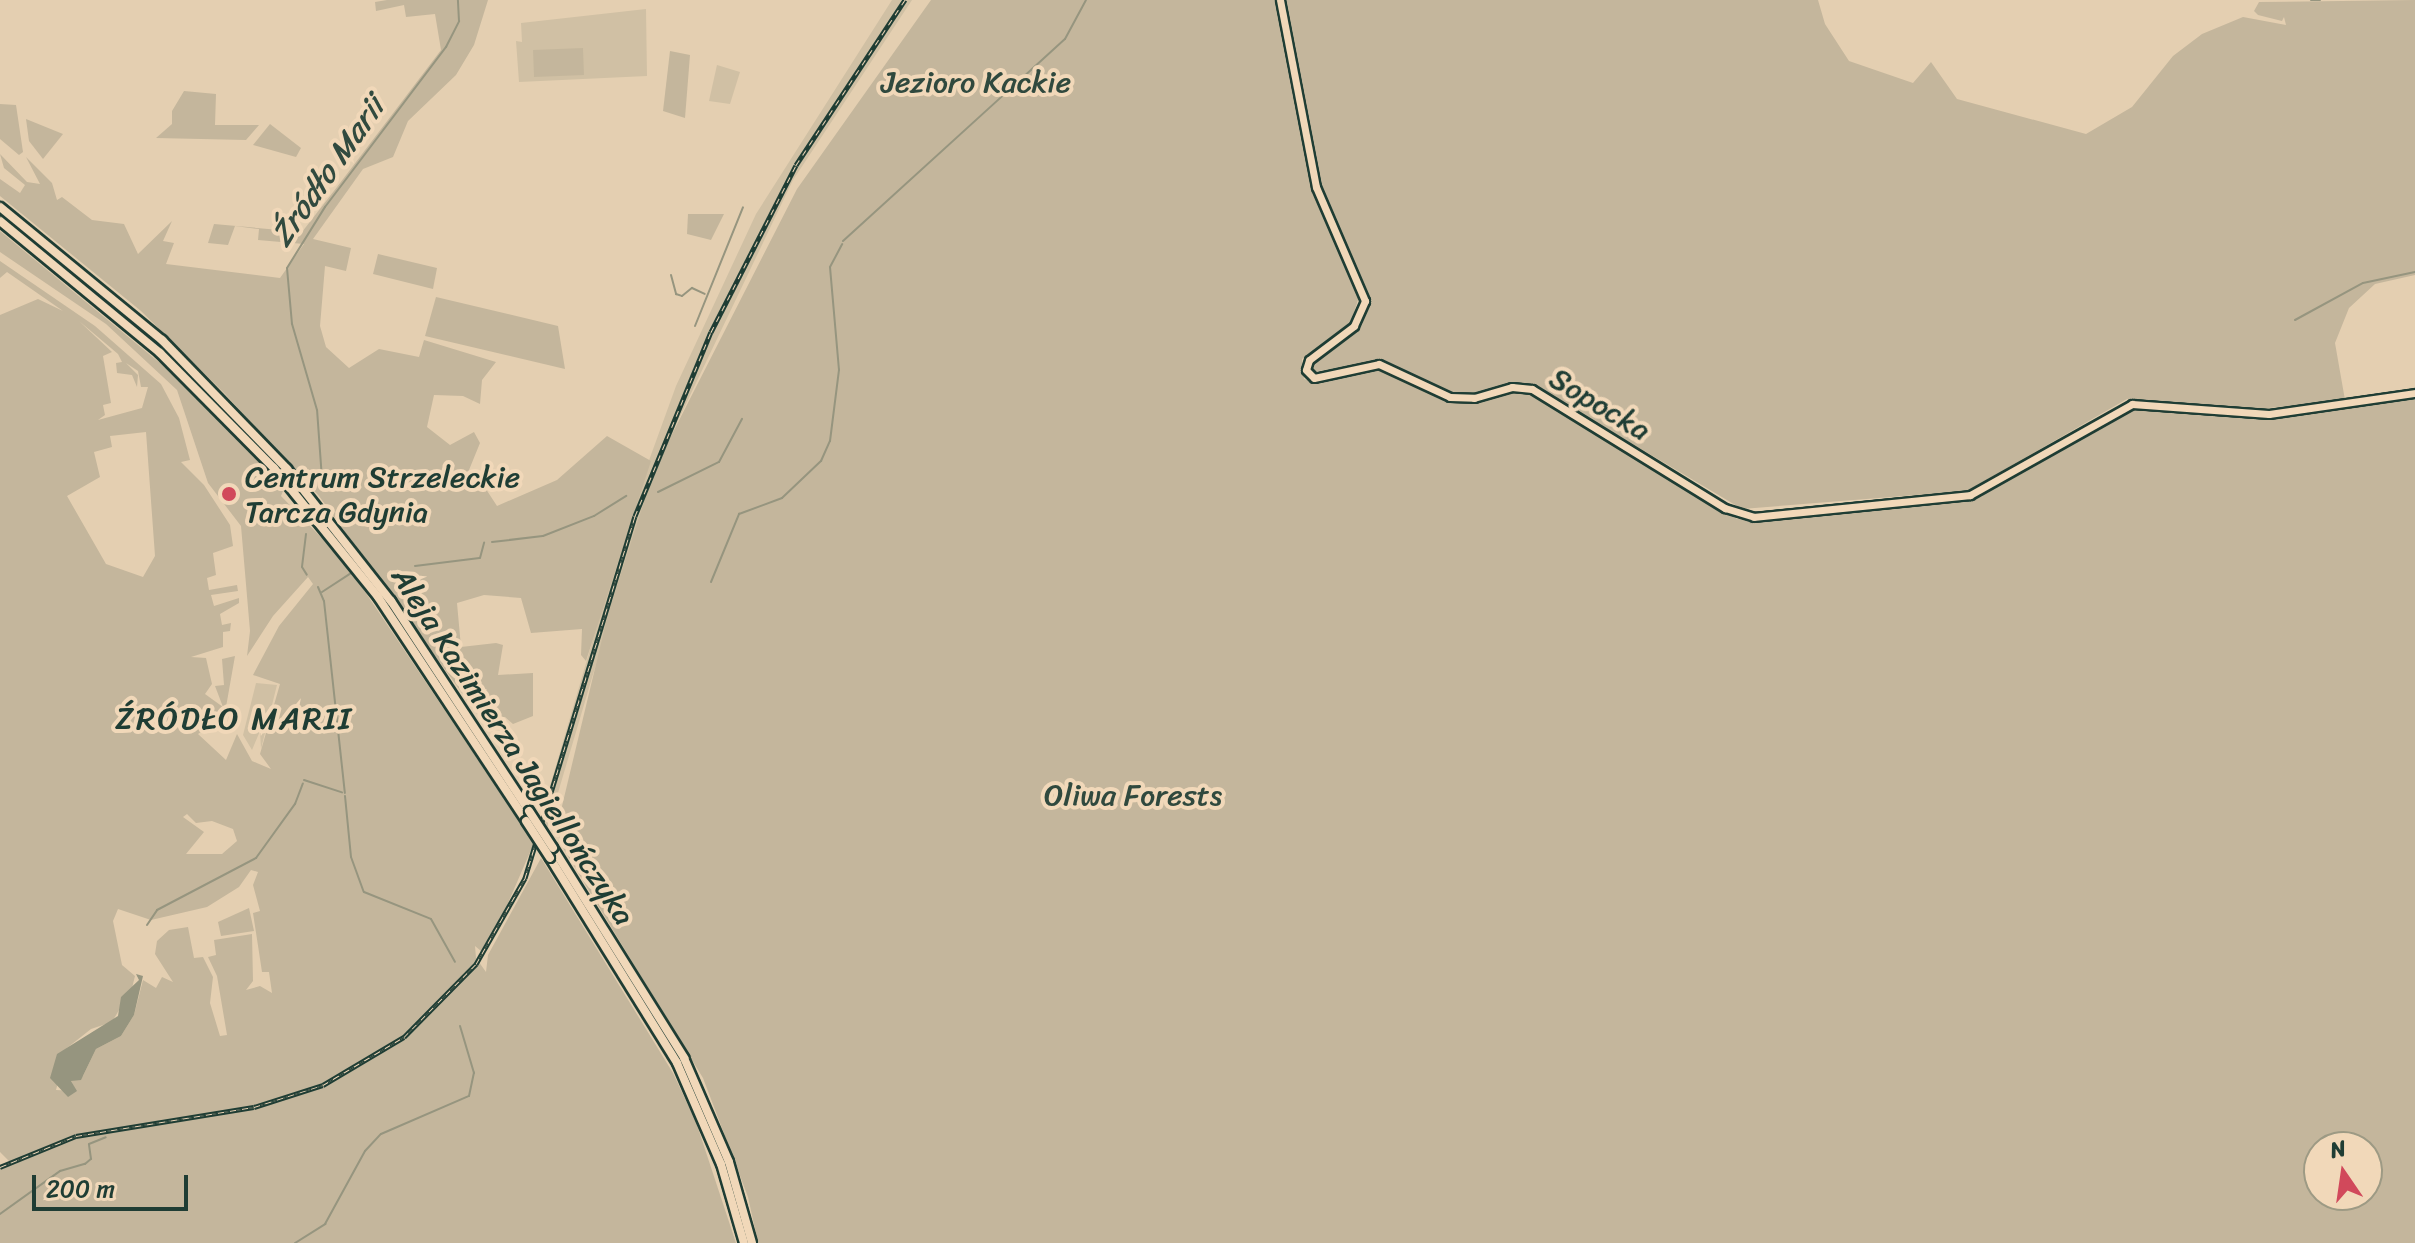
<!DOCTYPE html>
<meta charset="utf-8">
<style>
body{margin:0}
#map{position:relative;width:2415px;height:1243px;overflow:hidden;background:#e4cfb1;font-family:Sriracha,sans-serif}
div>[style]{position:absolute}
.built>*{inset:0;background:#d0c0a4}
.green>*{inset:0;background:#c4b69c}
.water>*{inset:0;background:#96957f}
.stream>*{height:2px;margin:-1px;padding:0 1px;transform-origin:1px;border-radius:1px;background:#96957f}
.roads{filter:drop-shadow(2px 0 #1f3d34) drop-shadow(-2px 0 #1f3d34) drop-shadow(0 2px #1f3d34) drop-shadow(0 -2px #1f3d34)}
.major>*{height:7px;margin:-3.5px;padding:0 3.5px;transform-origin:3.5px;border-radius:3.5px;background:#f1d8b9}
.highway>*{height:8px;margin:-4px;padding:0 4px;transform-origin:4px;border-radius:4px;background:#f1d8b9}
.rail>*{height:5px;margin-top:-2.5px;transform-origin:0;background:repeating-linear-gradient(90deg,#f1d8b9 0 6px,#1f3d34 0 12px);box-sizing:border-box;border-block:2px solid #1f3d34}
.bridges{filter:drop-shadow(2px 0 #1f3d34) drop-shadow(-2px 0 #1f3d34) drop-shadow(0 2px #1f3d34) drop-shadow(0 -2px #1f3d34)}
.highway-bridge>*{height:8px;margin:-4px;padding:0 4px;transform-origin:4px;border-radius:4px;background:#f1d8b9}
.dots>*{width:22px;height:22px;translate:-50% -50%;box-sizing:border-box;border:4px solid #f1d8b9;border-radius:50%}
span{translate:-50% -50%;white-space:nowrap;text-align:center;line-height:1.15;-webkit-text-stroke:8px #f1d8b9;paint-order:stroke}
.park-label{font-size:30px;color:#30493e}
.street-label{font-size:30px;color:#1f3d34}
.poi-label{font-size:30px;color:#1f3d34}
.left{translate:0 -50%;text-align:left}
.water-label{font-size:32px;color:#314a3f;font-style:italic}
.neighbourhood-label{font-size:32px;color:#1f3d34;letter-spacing:2px}
.north{position:absolute;left:2303px;top:1131px;width:80px;height:80px;box-sizing:border-box;background:#f1d8b9;border:2px solid #9d9a84;border-radius:50%;rotate:347deg;font-size:22px;font-weight:700;line-height:32px;text-align:center;color:#1f3d34}
.north::after{content:'';display:block;margin:auto;width:28px;height:36px;background:#d1495b;clip-path:polygon(50% 0,100% 100%,50% 72%,0 100%)}
.scale{position:absolute;left:32px;top:1175px;width:156px;height:36px;box-sizing:border-box;border:4px solid #1f3d34;border-top:0;padding-left:10px;font-size:24px;line-height:28px;white-space:nowrap;color:#1f3d34;-webkit-text-stroke:6px #f1d8b9;paint-order:stroke}
</style>
<div id="map">
<div class="built">
<i style="clip-path:polygon(892px 0,912px 0,793px 180px,652px 475px,547px 830px,540px 820px,631px 510px,676px 386px,756px 214px)"></i>
<i style="clip-path:polygon(646px 9px,647px 76px,519px 82px,516px 41px,522px 42px,521px 23px)"></i>
<i style="clip-path:polygon(717px 65px,740px 72px,730px 104px,709px 101px)"></i>
<i style="clip-path:polygon(256px 683px,277px 685px,261px 749px,260px 731px,252px 750px,243px 735px)"></i>
</div>
<div class="green">
<i style="clip-path:polygon(387px 0,488px 0,474px 45px,456px 75px,408px 121px,393px 157px,363px 169px,313px 239px,351px 248px,346px 271px,325px 266px,320px 326px,326px 347px,349px 368px,379px 349px,419px 357px,424px 340px,496px 362px,482px 380px,480px 404px,463px 396px,434px 395px,427px 427px,450px 445px,474px 432px,480px 443px,469px 470px,471px 480px,482px 483px,497px 506px,557px 480px,607px 436px,651px 461px,586px 661px,581px 655px,582px 629px,531px 633px,521px 598px,484px 595px,457px 603px,461px 647px,496px 643px,503px 645px,498px 675px,533px 673px,533px 716px,513px 724px,505px 717px,483px 722px,319px 496px,225px 394px,141px 311px,0 196px,0 179px,20px 193px,25px 185px,4px 168px,0 154px,27px 182px,40px 184px,26px 157px,52px 183px,57px 200px,62px 197px,92px 220px,124px 224px,138px 254px,172px 221px,163px 241px,174px 243px,166px 264px,280px 278px,304px 244px,258px 240px,259px 229px,235px 226px,228px 245px,208px 243px,214px 224px,302px 232px,337px 187px,441px 50px,435px 14px,406px 17px,404px 5px,376px 11px,375px 2px)"></i>
<i style="clip-path:polygon(evenodd,931px 0,1276px 0,1314px 195px,1359px 297px,1350px 324px,1302px 359px,1304px 379px,1319px 384px,1380px 368px,1447px 401px,1476px 402px,1516px 391px,1529px 393px,1737px 519px,1779px 520px,1972px 499px,2135px 408px,2271px 418px,2415px 397px,2415px 1243px,758px 1243px,748px 1197px,703px 1078px,560px 843px,557px 827px,608px 614px,648px 489px,670px 438px,797px 189px,931px 0,2319px 1147px,2367px 1147px,2367px 1195px,2319px 1195px,2319px 1147px)"></i>
<i style="clip-path:polygon(1284px 0,1818px 0,1825px 24px,1849px 61px,1913px 83px,1931px 62px,1957px 99px,2086px 134px,2132px 107px,2173px 56px,2202px 34px,2243px 17px,2286px 25px,2284px 17px,2282px 21px,2258px 15px,2254px 11px,2259px 2px,2415px 0,2415px 275px,2375px 284px,2349px 308px,2335px 343px,2345px 400px,2259px 409px,2127px 399px,1967px 491px,1742px 509px,1535px 386px,1517px 382px,1481px 392px,1448px 392px,1384px 360px,1313px 372px,1313px 363px,1362px 325px,1369px 302px,1321px 193px)"></i>
<i style="clip-path:polygon(583px 48px,584px 75px,534px 77px,533px 50px)"></i>
<i style="clip-path:polygon(670px 51px,690px 55px,685px 118px,663px 111px)"></i>
<i style="clip-path:polygon(184px 91px,216px 94px,215px 125px,259px 125px,246px 140px,156px 138px,172px 124px,172px 111px)"></i>
<i style="clip-path:polygon(0 104px,16px 105px,23px 152px,19px 155px,0 139px)"></i>
<i style="clip-path:polygon(26px 119px,63px 134px,43px 159px,29px 141px)"></i>
<i style="clip-path:polygon(270px 124px,301px 148px,296px 157px,253px 145px)"></i>
<i style="clip-path:polygon(688px 214px,724px 214px,711px 240px,687px 234px)"></i>
<i style="clip-path:polygon(evenodd,0 231px,206px 401px,285px 486px,281px 496px,345px 562px,534px 843px,501px 919px,481px 951px,475px 946px,476px 958px,486px 972px,488px 955px,541px 858px,673px 1073px,696px 1122px,736px 1243px,0 1243px,0 1168px,10px 1162px,0 1152px,0 315px,38px 299px,63px 311px,7px 272px,0 278px,0 261px,95px 326px,161px 384px,179px 418px,190px 460px,181px 462px,204px 485px,230px 525px,233px 546px,213px 553px,216px 575px,207px 578px,209px 590px,237px 585px,238px 591px,211px 595px,214px 606px,239px 598px,239px 603px,220px 614px,222px 625px,231px 623px,230px 631px,223px 632px,223px 647px,191px 657px,206px 658px,212px 684px,205px 694px,223px 707px,215px 686px,224px 685px,222px 659px,235px 656px,226px 707px,213px 728px,207px 710px,205px 729px,198px 734px,226px 760px,237px 734px,252px 761px,271px 769px,260px 754px,280px 684px,253px 675px,279px 626px,313px 584px,308px 577px,273px 616px,247px 656px,250px 631px,241px 526px,208px 483px,177px 390px,106px 324px,0 252px,0 231px,79px 321px,118px 354px,122px 362px,116px 363px,117px 373px,132px 375px,137px 387px,138px 375px,126px 363px,138px 371px,141px 387px,148px 387px,142px 408px,98px 420px,105px 415px,103px 405px,111px 403px,103px 356px,112px 352px,79px 321px,0 231px,146px 432px,155px 556px,143px 577px,106px 564px,67px 496px,100px 477px,94px 452px,112px 447px,110px 436px,146px 432px,0 231px,187px 814px,196px 823px,212px 821px,233px 829px,237px 841px,222px 854px,186px 854px,204px 832px,183px 817px,187px 814px,0 231px,251px 870px,258px 872px,253px 885px,260px 911px,253px 913px,262px 972px,269px 972px,272px 993px,260px 986px,246px 990px,253px 981px,252px 934px,214px 940px,216px 955px,208px 957px,217px 976px,227px 1035px,220px 1036px,210px 1003px,213px 977px,203px 957px,194px 958px,188px 927px,169px 930px,157px 941px,155px 954px,173px 982px,162px 977px,156px 988px,143px 980px,134px 1015px,121px 1036px,96px 1049px,83px 1076px,71px 1081px,76px 1091px,56px 1090px,67px 1048px,91px 1029px,112px 1022px,132px 988px,135px 976px,122px 965px,113px 921px,118px 909px,151px 920px,207px 907px,239px 887px,251px 870px)"></i>
<i style="clip-path:polygon(378px 254px,437px 268px,433px 289px,373px 274px)"></i>
<i style="clip-path:polygon(436px 297px,558px 326px,565px 369px,425px 336px)"></i>
<i style="clip-path:polygon(249px 908px,254px 931px,221px 936px,218px 922px)"></i>
</div>
<div class="water">
<i style="clip-path:polygon(136px 974px,143px 976px,134px 1015px,121px 1036px,96px 1049px,81px 1080px,71px 1081px,77px 1091px,68px 1097px,50px 1078px,57px 1054px,118px 1016px,121px 997px,139px 980px)"></i>
</div>
<div class="stream">
<i style="left:2311px;top:0;width:9px"></i>
<i style="left:843px;top:241px;width:300px;rotate:-42.3deg"></i>
<i style="left:1065px;top:39px;width:44px;rotate:-61.7deg"></i>
<i style="left:671px;top:275px;width:20px;rotate:75deg"></i>
<i style="left:676px;top:294px;width:6px;rotate:18deg"></i>
<i style="left:682px;top:296px;width:13px;rotate:-39deg"></i>
<i style="left:692px;top:288px;width:14px;rotate:25deg"></i>
<i style="left:2295px;top:320px;width:77px;rotate:-28.6deg"></i>
<i style="left:2363px;top:283px;width:53px;rotate:-11.9deg"></i>
<i style="left:695px;top:326px;width:128px;rotate:-68deg"></i>
<i style="left:322px;top:479px;width:69px;rotate:-94.1deg"></i>
<i style="left:317px;top:410px;width:90px;rotate:-106.2deg"></i>
<i style="left:292px;top:324px;width:56px;rotate:-95.1deg"></i>
<i style="left:287px;top:268px;width:72px;rotate:-58.1deg"></i>
<i style="left:325px;top:207px;width:201px;rotate:-52.9deg"></i>
<i style="left:446px;top:47px;width:29px;rotate:-63deg"></i>
<i style="left:459px;top:21px;width:21px;rotate:-93deg"></i>
<i style="left:658px;top:492px;width:68px;rotate:-26.2deg"></i>
<i style="left:719px;top:462px;width:49px;rotate:-61.9deg"></i>
<i style="left:306px;top:534px;width:33px;rotate:97deg"></i>
<i style="left:302px;top:567px;width:9px;rotate:58deg"></i>
<i style="left:492px;top:542px;width:51px;rotate:-6.7deg"></i>
<i style="left:543px;top:536px;width:55px;rotate:-21.4deg"></i>
<i style="left:594px;top:516px;width:38px;rotate:-32deg"></i>
<i style="left:415px;top:566px;width:65px;rotate:-7deg"></i>
<i style="left:480px;top:558px;width:16px;rotate:-75deg"></i>
<i style="left:711px;top:582px;width:74px;rotate:-67.6deg"></i>
<i style="left:739px;top:514px;width:46px;rotate:-20.4deg"></i>
<i style="left:782px;top:498px;width:54px;rotate:-43.5deg"></i>
<i style="left:821px;top:461px;width:22px;rotate:-66deg"></i>
<i style="left:830px;top:441px;width:72px;rotate:-82.8deg"></i>
<i style="left:839px;top:370px;width:103px;rotate:-95deg"></i>
<i style="left:830px;top:267px;width:26px;rotate:-62deg"></i>
<i style="left:318px;top:587px;width:15px;rotate:67deg"></i>
<i style="left:324px;top:601px;width:193px;rotate:83.8deg"></i>
<i style="left:322px;top:592px;width:35px;rotate:-33deg"></i>
<i style="left:304px;top:780px;width:40px;rotate:18deg"></i>
<i style="left:345px;top:796px;width:61px;rotate:84.4deg"></i>
<i style="left:351px;top:857px;width:37px;rotate:70deg"></i>
<i style="left:364px;top:892px;width:72px;rotate:21.9deg"></i>
<i style="left:431px;top:919px;width:49px;rotate:60.8deg"></i>
<i style="left:147px;top:925px;width:18px;rotate:-56deg"></i>
<i style="left:157px;top:910px;width:112px;rotate:-27.7deg"></i>
<i style="left:256px;top:858px;width:67px;rotate:-54.2deg"></i>
<i style="left:295px;top:804px;width:22px;rotate:-69deg"></i>
<i style="left:0;top:1214px;width:74px;rotate:-35.6deg"></i>
<i style="left:60px;top:1171px;width:26px;rotate:-16deg"></i>
<i style="left:85px;top:1164px;width:8px;rotate:-40deg"></i>
<i style="left:91px;top:1159px;width:15px;rotate:-98deg"></i>
<i style="left:89px;top:1144px;width:18px;rotate:-22deg"></i>
<i style="left:295px;top:1243px;width:36px;rotate:-32deg"></i>
<i style="left:325px;top:1224px;width:83px;rotate:-61.3deg"></i>
<i style="left:365px;top:1151px;width:23px;rotate:-47deg"></i>
<i style="left:381px;top:1134px;width:96px;rotate:-23.4deg"></i>
<i style="left:469px;top:1096px;width:24px;rotate:-78deg"></i>
<i style="left:474px;top:1073px;width:49px;rotate:-106.6deg"></i>
</div>
<div class="roads">
<div class="major">
<i style="left:1280px;top:0;width:190px;rotate:79.1deg"></i>
<i style="left:1316px;top:187px;width:124px;rotate:66.7deg"></i>
<i style="left:1365px;top:301px;width:27px;rotate:114deg"></i>
<i style="left:1354px;top:326px;width:56px;rotate:142.9deg"></i>
<i style="left:1309px;top:360px;width:10px;rotate:107deg"></i>
<i style="left:1306px;top:370px;width:11px;rotate:45deg"></i>
<i style="left:1314px;top:378px;width:66px;rotate:-12.2deg"></i>
<i style="left:1379px;top:364px;width:78px;rotate:24.9deg"></i>
<i style="left:1450px;top:397px;width:24px;rotate:2deg"></i>
<i style="left:1474px;top:398px;width:40px;rotate:-16deg"></i>
<i style="left:1512px;top:387px;width:20px;rotate:6deg"></i>
<i style="left:1532px;top:389px;width:227px;rotate:31.7deg"></i>
<i style="left:1725px;top:508px;width:30px;rotate:17deg"></i>
<i style="left:1754px;top:517px;width:217px;rotate:-5.8deg"></i>
<i style="left:1970px;top:495px;width:186px;rotate:-29.3deg"></i>
<i style="left:2132px;top:404px;width:137px;rotate:4.2deg"></i>
<i style="left:2269px;top:414px;width:148px;rotate:-8.2deg"></i>
</div>
<div class="highway">
<i style="left:0;top:207px;width:210px;rotate:39.4deg"></i>
<i style="left:162px;top:340px;width:180px;rotate:45.9deg"></i>
<i style="left:287px;top:469px;width:168px;rotate:51.8deg"></i>
<i style="left:391px;top:601px;width:251px;rotate:56.7deg"></i>
<i style="left:0;top:221px;width:207px;rotate:39.5deg"></i>
<i style="left:160px;top:353px;width:162px;rotate:45.3deg"></i>
<i style="left:274px;top:468px;width:166px;rotate:51.1deg"></i>
<i style="left:378px;top:597px;width:268px;rotate:56.5deg"></i>
<i style="left:553px;top:848px;width:248px;rotate:58deg"></i>
<i style="left:684px;top:1058px;width:113px;rotate:66.6deg"></i>
<i style="left:729px;top:1162px;width:84px;rotate:74.1deg"></i>
<i style="left:550px;top:858px;width:241px;rotate:58.2deg"></i>
<i style="left:677px;top:1063px;width:110px;rotate:66.5deg"></i>
<i style="left:721px;top:1164px;width:82px;rotate:73.8deg"></i>
</div>
</div>
<div class="rail">
<i style="left:0;top:1167px;width:82px;rotate:-22.2deg"></i>
<i style="left:76px;top:1136px;width:180px;rotate:-9.3deg"></i>
<i style="left:254px;top:1107px;width:72px;rotate:-17.7deg"></i>
<i style="left:323px;top:1085px;width:94px;rotate:-30.7deg"></i>
<i style="left:404px;top:1037px;width:103px;rotate:-45.4deg"></i>
<i style="left:476px;top:964px;width:99px;rotate:-60.3deg"></i>
<i style="left:525px;top:878px;width:378px;rotate:-73.1deg"></i>
<i style="left:635px;top:516px;width:199px;rotate:-67.6deg"></i>
<i style="left:711px;top:332px;width:187px;rotate:-63deg"></i>
<i style="left:796px;top:165px;width:198px;rotate:-56.6deg"></i>
</div>
<div class="bridges">
<div class="highway-bridge">
<i style="left:529px;top:811px;width:44px;rotate:57deg"></i>
<i style="left:526px;top:821px;width:44px;rotate:57deg"></i>
</div>
</div>
<div class="dots">
<i style="left:229px;top:494px;background:#d1495b"></i>
</div>
<div class="park-label">
<span style="left:976px;top:82px">Jezioro Kackie</span>
<span style="left:1133px;top:795px">Oliwa Forests</span>
</div>
<div class="street-label">
<span style="left:1600px;top:404px;rotate:31deg">Sopocka</span>
<span style="left:513px;top:746px;rotate:57deg">Aleja Kazimierza Jagiellończyka</span>
</div>
<div class="poi-label">
<span class="left" style="left:245px;top:494px">Centrum Strzeleckie<br>Tarcza Gdynia</span>
</div>
<div class="water-label">
<span style="left:328px;top:172px;rotate:-55deg">Źródło Marii</span>
</div>
<div class="neighbourhood-label">
<span style="left:234px;top:719px">ŹRÓDŁO MARII</span>
</div>
<div class="north">N</div>
<div class="scale">200 m</div>
</div>
